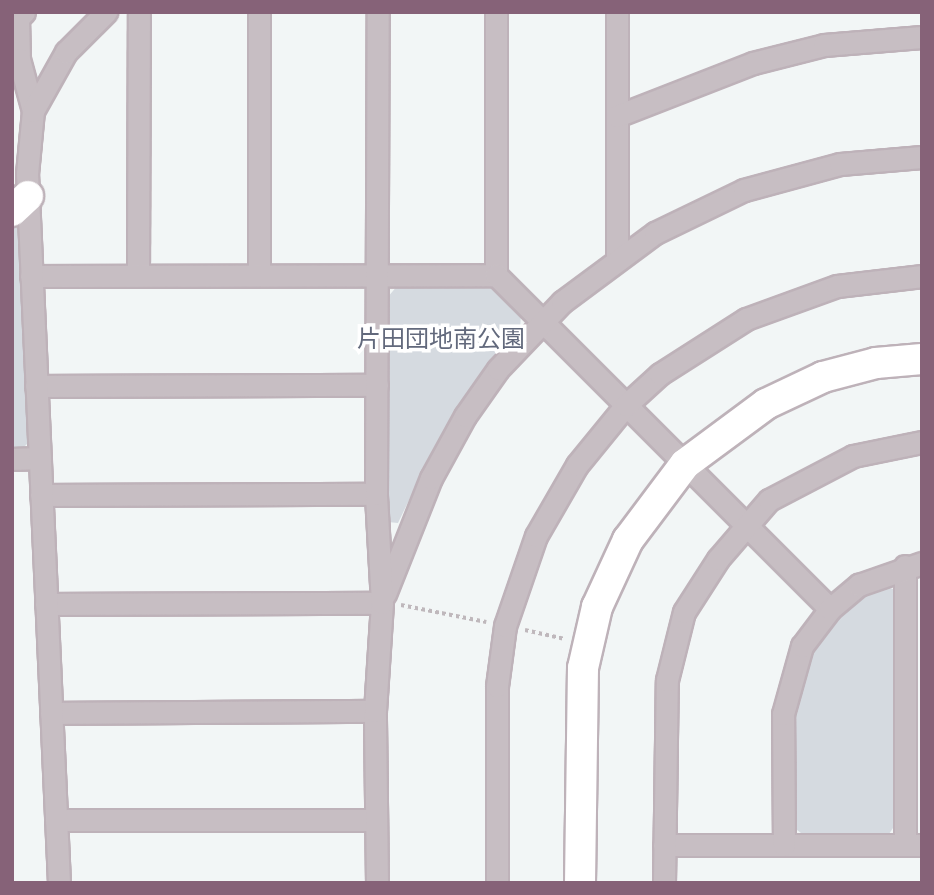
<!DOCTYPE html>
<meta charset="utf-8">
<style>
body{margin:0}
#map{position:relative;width:934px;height:895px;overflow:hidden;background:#f2f6f6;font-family:Mulish,"Noto Sans JP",sans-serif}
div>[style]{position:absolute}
.green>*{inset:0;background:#d5dae0}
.path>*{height:3.5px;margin-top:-1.75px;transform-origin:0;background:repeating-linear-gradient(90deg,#bfb8bc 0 3.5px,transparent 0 7px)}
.roads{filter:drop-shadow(2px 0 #beb2b9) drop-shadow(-2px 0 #beb2b9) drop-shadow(0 2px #beb2b9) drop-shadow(0 -2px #beb2b9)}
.street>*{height:21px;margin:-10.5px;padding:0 10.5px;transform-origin:10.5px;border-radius:10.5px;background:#c7bec3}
.secondary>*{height:30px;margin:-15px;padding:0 15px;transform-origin:15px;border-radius:15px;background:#fff}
span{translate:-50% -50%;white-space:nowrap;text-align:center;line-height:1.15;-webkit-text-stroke:7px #fff;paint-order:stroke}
.park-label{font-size:24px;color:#62697c}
.frame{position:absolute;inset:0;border:14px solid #866278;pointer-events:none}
</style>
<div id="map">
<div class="green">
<i style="clip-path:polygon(20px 216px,31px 440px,20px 451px,12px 451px,12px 224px)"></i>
<i style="clip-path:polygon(398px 285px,491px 286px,521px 314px,520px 330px,489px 366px,422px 473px,398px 523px,388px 522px,386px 516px,387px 298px)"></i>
<i style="clip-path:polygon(881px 585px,896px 590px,895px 825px,887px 837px,805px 836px,793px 827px,794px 714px,803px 668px,839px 615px)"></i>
</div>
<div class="path">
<i style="left:401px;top:605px;width:87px;rotate:11.3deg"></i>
<i style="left:525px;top:630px;width:41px;rotate:12.7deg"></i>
</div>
<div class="roads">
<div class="street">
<i style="left:24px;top:12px;width:8px;rotate:135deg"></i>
<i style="left:18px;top:18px;width:41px;rotate:88.6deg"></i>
<i style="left:19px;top:59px;width:54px;rotate:74.9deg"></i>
<i style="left:496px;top:12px;width:263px;rotate:90deg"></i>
<i style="left:617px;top:12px;width:245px;rotate:90deg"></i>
<i style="left:617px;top:116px;width:146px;rotate:-21.3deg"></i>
<i style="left:753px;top:63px;width:73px;rotate:-14.2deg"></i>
<i style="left:824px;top:45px;width:98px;rotate:-4.7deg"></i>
<i style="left:138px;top:274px;width:262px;rotate:-89.8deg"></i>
<i style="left:259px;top:274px;width:262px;rotate:-90deg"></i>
<i style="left:31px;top:276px;width:465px;rotate:-0.1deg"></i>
<i style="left:496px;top:275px;width:472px;rotate:45deg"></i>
<i style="left:36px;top:386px;width:341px;rotate:-0.2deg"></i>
<i style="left:12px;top:459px;width:28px;rotate:-2deg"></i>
<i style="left:41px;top:495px;width:335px;rotate:-0.2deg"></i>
<i style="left:905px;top:566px;width:279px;rotate:90deg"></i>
<i style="left:385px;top:594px;width:125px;rotate:-68.4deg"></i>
<i style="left:431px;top:478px;width:71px;rotate:-61.3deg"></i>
<i style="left:465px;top:416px;width:57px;rotate:-54.9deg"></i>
<i style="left:498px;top:369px;width:93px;rotate:-46.3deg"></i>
<i style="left:562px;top:302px;width:116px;rotate:-36.6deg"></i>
<i style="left:655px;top:233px;width:99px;rotate:-25.8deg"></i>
<i style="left:744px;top:190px;width:99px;rotate:-15.2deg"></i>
<i style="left:840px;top:164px;width:82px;rotate:-4.9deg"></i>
<i style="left:46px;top:604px;width:336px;rotate:-0.2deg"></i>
<i style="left:51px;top:713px;width:324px;rotate:-0.4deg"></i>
<i style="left:56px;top:820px;width:320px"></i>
<i style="left:664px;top:845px;width:258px"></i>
<i style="left:784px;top:845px;width:131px;rotate:-90.4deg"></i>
<i style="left:783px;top:714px;width:71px;rotate:-74.4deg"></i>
<i style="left:802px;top:646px;width:46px;rotate:-52.9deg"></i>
<i style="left:830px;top:609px;width:38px;rotate:-40deg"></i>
<i style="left:859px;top:585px;width:67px;rotate:-19.2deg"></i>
<i style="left:59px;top:883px;width:710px;rotate:-92.58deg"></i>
<i style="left:27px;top:174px;width:63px;rotate:-84.6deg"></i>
<i style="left:33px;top:111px;width:68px;rotate:-60.8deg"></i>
<i style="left:66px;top:52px;width:57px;rotate:-45deg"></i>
<i style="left:377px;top:883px;width:172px;rotate:-90.7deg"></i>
<i style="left:375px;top:711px;width:108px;rotate:-86.3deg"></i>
<i style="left:382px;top:603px;width:109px;rotate:-93.2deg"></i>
<i style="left:376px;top:494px;width:482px;rotate:-89.8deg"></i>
<i style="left:497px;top:883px;width:197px;rotate:-90deg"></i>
<i style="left:497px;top:686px;width:61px;rotate:-82.4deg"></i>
<i style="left:505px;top:626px;width:95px;rotate:-71deg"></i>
<i style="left:536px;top:536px;width:82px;rotate:-60deg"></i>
<i style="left:577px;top:465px;width:77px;rotate:-50.8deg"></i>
<i style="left:626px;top:405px;width:46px;rotate:-42.4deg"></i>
<i style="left:660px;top:374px;width:102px;rotate:-32.6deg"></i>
<i style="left:746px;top:319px;width:97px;rotate:-19.9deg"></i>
<i style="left:837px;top:286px;width:86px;rotate:-6.7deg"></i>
<i style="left:664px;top:883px;width:203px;rotate:-89.2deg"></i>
<i style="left:667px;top:680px;width:70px;rotate:-76deg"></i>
<i style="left:684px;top:612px;width:63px;rotate:-57.3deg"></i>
<i style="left:718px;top:559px;width:78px;rotate:-49.2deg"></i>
<i style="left:769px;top:500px;width:95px;rotate:-27.6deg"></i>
<i style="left:853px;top:456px;width:70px;rotate:-11.5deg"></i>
</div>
<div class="secondary">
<i style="left:12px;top:211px;width:22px;rotate:-43deg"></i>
<i style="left:580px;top:883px;width:215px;rotate:-89.2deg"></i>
<i style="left:583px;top:668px;width:63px;rotate:-77.1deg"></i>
<i style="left:597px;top:607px;width:74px;rotate:-65.2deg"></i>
<i style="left:628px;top:540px;width:95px;rotate:-53.1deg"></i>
<i style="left:685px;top:464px;width:101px;rotate:-36.5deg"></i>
<i style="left:766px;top:404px;width:63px;rotate:-25.3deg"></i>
<i style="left:823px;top:377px;width:55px;rotate:-14.8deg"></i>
<i style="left:876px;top:363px;width:46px;rotate:-5deg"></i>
</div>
</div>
<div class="park-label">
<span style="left:441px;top:339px">片田団地南公園</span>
</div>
<div class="frame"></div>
</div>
